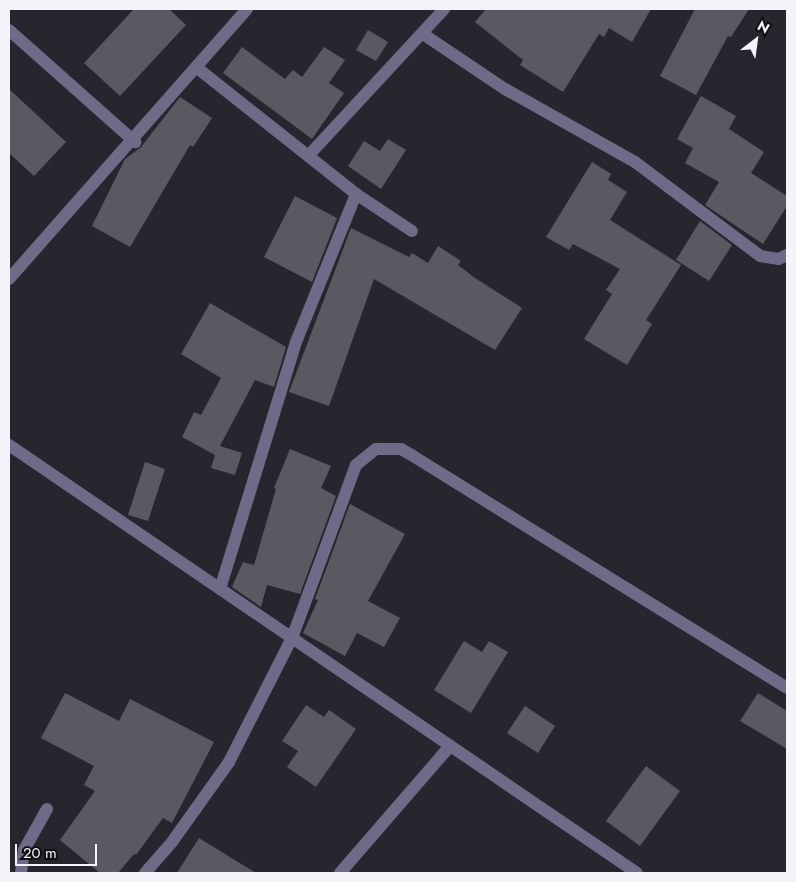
<!DOCTYPE html>
<style>
body{margin:0}
#map{position:relative;width:796px;height:882px;overflow:hidden;background:#27262f;font-family:Jost,sans-serif}
div>[style]{position:absolute}
.building>*{inset:0;background:#5a5962}
.minor>*{height:12px;margin:-6px;padding:0 6px;transform-origin:6px;border-radius:6px;background:#6e6a88}
span{translate:-50% -50%;white-space:nowrap;text-align:center;line-height:1.15;-webkit-text-stroke:4.5px #101013;paint-order:stroke}
.frame{position:absolute;inset:0;border:10px solid #f3f3f9;pointer-events:none}
.north{position:absolute;left:731px;top:15px;width:50px;height:50px;-webkit-text-stroke:4px #101013;paint-order:stroke;rotate:30deg;font-size:14px;font-weight:700;line-height:20px;text-align:center;color:#f3f3f9}
.north::after{content:'';display:block;margin:auto;width:18px;height:22px;background:#f3f3f9;clip-path:polygon(50% 0,100% 100%,50% 72%,0 100%)}
.scale{position:absolute;left:15px;top:844px;width:82px;height:22px;box-sizing:border-box;border:2px solid #f3f3f9;border-top:0;padding-left:6px;font-size:15px;line-height:18px;white-space:nowrap;color:#f3f3f9;-webkit-text-stroke:4px #101013;paint-order:stroke}
</style>
<div id="map">
<div class="building">
<i style="clip-path:polygon(134px 9px,169px 9px,186px 25px,120px 96px,84px 63px)"></i>
<i style="clip-path:polygon(486px 9px,651px 9px,632px 42px,609px 28px,604px 37px,599px 34px,563px 92px,520px 65px,523px 60px,475px 22px)"></i>
<i style="clip-path:polygon(695px 9px,749px 9px,731px 37px,728px 36px,696px 95px,660px 76px)"></i>
<i style="clip-path:polygon(368px 30px,388px 42px,376px 61px,356px 50px)"></i>
<i style="clip-path:polygon(242px 47px,285px 79px,293px 70px,302px 77px,324px 47px,345px 60px,329px 83px,344px 93px,312px 139px,223px 73px)"></i>
<i style="clip-path:polygon(9px 89px,66px 142px,34px 176px,9px 153px)"></i>
<i style="clip-path:polygon(701px 96px,736px 116px,729px 129px,764px 152px,751px 173px,787px 196px,787px 206px,763px 244px,705px 205px,719px 182px,685px 163px,693px 148px,677px 139px)"></i>
<i style="clip-path:polygon(180px 97px,212px 118px,193px 147px,190px 145px,130px 247px,92px 226px,125px 159px,141px 147px)"></i>
<i style="clip-path:polygon(388px 139px,406px 150px,381px 189px,348px 166px,364px 141px,380px 151px)"></i>
<i style="clip-path:polygon(592px 162px,611px 174px,608px 180px,627px 192px,610px 220px,681px 265px,646px 320px,652px 324px,627px 365px,584px 339px,612px 294px,606px 290px,620px 269px,573px 244px,569px 250px,546px 237px)"></i>
<i style="clip-path:polygon(295px 196px,337px 218px,312px 282px,264px 257px)"></i>
<i style="clip-path:polygon(700px 221px,732px 245px,709px 281px,676px 260px)"></i>
<i style="clip-path:polygon(351px 228px,409px 257px,412px 253px,428px 263px,438px 246px,461px 261px,458px 265px,475px 278px,522px 308px,495px 350px,374px 279px,329px 406px,289px 392px)"></i>
<i style="clip-path:polygon(210px 303px,286px 347px,274px 387px,255px 380px,220px 446px,242px 453px,235px 475px,211px 468px,215px 455px,182px 437px,194px 412px,201px 415px,221px 378px,181px 354px)"></i>
<i style="clip-path:polygon(290px 449px,331px 466px,321px 488px,336px 496px,300px 594px,267px 585px,261px 607px,232px 587px,243px 562px,254px 565px,276px 489px,274px 488px)"></i>
<i style="clip-path:polygon(145px 462px,165px 469px,148px 521px,128px 515px)"></i>
<i style="clip-path:polygon(350px 504px,405px 534px,368px 601px,400px 618px,384px 647px,357px 633px,345px 656px,303px 633px,318px 600px,315px 599px)"></i>
<i style="clip-path:polygon(464px 641px,482px 652px,489px 641px,508px 652px,471px 713px,434px 690px)"></i>
<i style="clip-path:polygon(65px 693px,119px 721px,130px 699px,214px 742px,172px 823px,163px 818px,136px 855px,134px 854px,118px 873px,100px 873px,60px 840px,95px 791px,84px 785px,94px 766px,41px 738px)"></i>
<i style="clip-path:polygon(758px 693px,787px 711px,787px 749px,740px 721px)"></i>
<i style="clip-path:polygon(306px 705px,324px 717px,329px 710px,356px 729px,316px 787px,287px 767px,298px 751px,282px 741px)"></i>
<i style="clip-path:polygon(525px 706px,555px 726px,538px 753px,507px 733px)"></i>
<i style="clip-path:polygon(646px 766px,680px 791px,640px 846px,606px 821px)"></i>
<i style="clip-path:polygon(199px 838px,256px 873px,177px 873px)"></i>
</div>
<div class="minor">
<i style="left:9px;top:30px;width:169px;rotate:41.6deg"></i>
<i style="left:423px;top:34px;width:99px;rotate:33.9deg"></i>
<i style="left:505px;top:89px;width:149px;rotate:29.3deg"></i>
<i style="left:635px;top:162px;width:156px;rotate:36.9deg"></i>
<i style="left:760px;top:256px;width:19px;rotate:9deg"></i>
<i style="left:779px;top:259px;width:9px;rotate:-27deg"></i>
<i style="left:196px;top:67px;width:204px;rotate:38.4deg"></i>
<i style="left:356px;top:194px;width:67px;rotate:33.5deg"></i>
<i style="left:309px;top:155px;width:199px;rotate:-47.2deg"></i>
<i style="left:9px;top:279px;width:360px;rotate:-48.6deg"></i>
<i style="left:9px;top:445px;width:760px;rotate:34.28deg"></i>
<i style="left:220px;top:589px;width:258px;rotate:-72.9deg"></i>
<i style="left:296px;top:342px;width:160px;rotate:-67.9deg"></i>
<i style="left:21px;top:873px;width:23px;rotate:-83deg"></i>
<i style="left:24px;top:850px;width:47px;rotate:-60.7deg"></i>
<i style="left:145px;top:873px;width:41px;rotate:-48.9deg"></i>
<i style="left:172px;top:842px;width:98px;rotate:-54.5deg"></i>
<i style="left:229px;top:762px;width:139px;rotate:-63.1deg"></i>
<i style="left:292px;top:638px;width:184px;rotate:-69.7deg"></i>
<i style="left:356px;top:465px;width:26px;rotate:-39deg"></i>
<i style="left:376px;top:449px;width:25px"></i>
<i style="left:401px;top:449px;width:14px;rotate:30deg"></i>
<i style="left:413px;top:456px;width:440px;rotate:31.8deg"></i>
<i style="left:340px;top:873px;width:168px;rotate:-49.1deg"></i>
</div>
<div class="frame"></div>
<div class="north">N</div>
<div class="scale">20 m</div>
</div>
